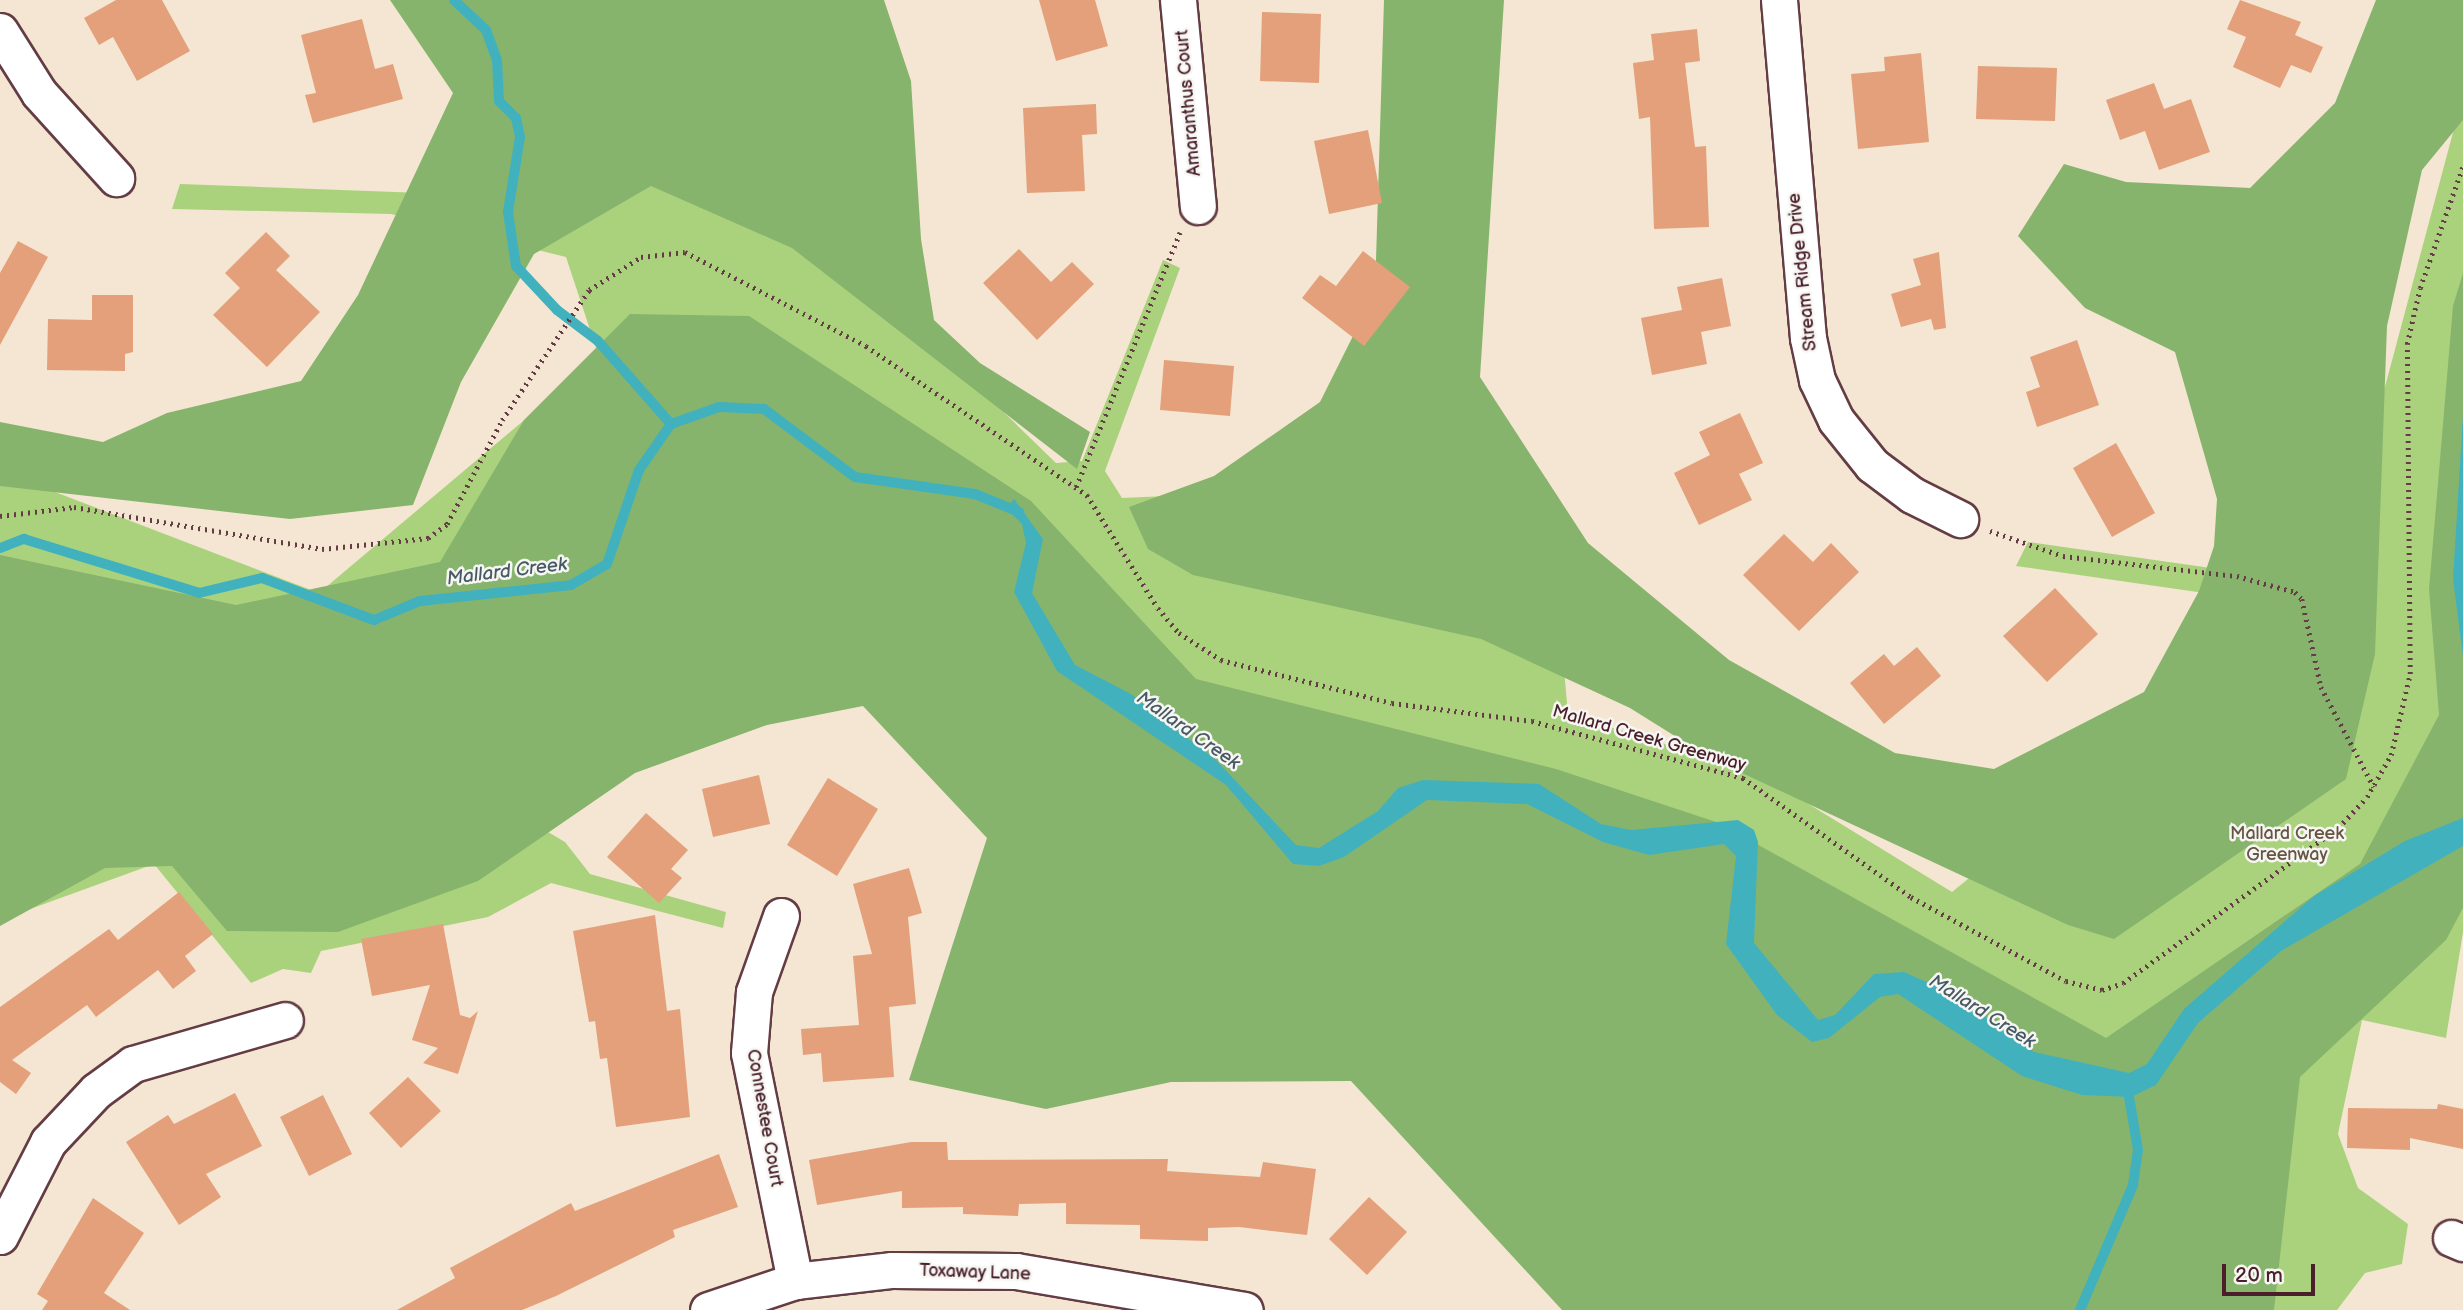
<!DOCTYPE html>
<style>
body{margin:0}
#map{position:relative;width:2463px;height:1310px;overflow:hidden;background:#f4e6d2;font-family:"Balsamiq Sans",sans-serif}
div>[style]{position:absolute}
.green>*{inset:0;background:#aad27d}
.forest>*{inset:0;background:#87b46c}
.water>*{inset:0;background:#42b1be}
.stream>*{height:10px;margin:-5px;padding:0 5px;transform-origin:5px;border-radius:5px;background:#42b1be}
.building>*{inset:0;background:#e3a07a}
.path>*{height:4.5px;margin-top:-2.25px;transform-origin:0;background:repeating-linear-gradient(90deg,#643d44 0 2px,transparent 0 7px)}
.roads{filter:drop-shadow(2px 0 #643d44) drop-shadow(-2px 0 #643d44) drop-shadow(0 2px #643d44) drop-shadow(0 -2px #643d44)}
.minor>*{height:35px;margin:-17.5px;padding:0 17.5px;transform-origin:17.5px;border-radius:17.5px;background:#fff}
span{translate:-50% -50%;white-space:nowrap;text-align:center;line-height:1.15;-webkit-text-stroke:5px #f6f6f2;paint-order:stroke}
.street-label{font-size:18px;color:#4a1f2b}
.park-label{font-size:18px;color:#675544}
.water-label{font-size:19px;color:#475966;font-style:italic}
.scale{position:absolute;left:2222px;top:1264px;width:93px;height:32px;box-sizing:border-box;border:4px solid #4a1f2b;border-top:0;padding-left:9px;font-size:21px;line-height:24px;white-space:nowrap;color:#4a1f2b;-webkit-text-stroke:5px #f6f6f2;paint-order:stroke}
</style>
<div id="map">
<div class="green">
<i style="clip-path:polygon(511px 42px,852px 265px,1056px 463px,1082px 461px,1163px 260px,1180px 268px,1105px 471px,1122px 498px,1547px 479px,1568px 714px,1758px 773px,1952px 892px,2302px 607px,2016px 566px,2028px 542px,2260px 575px,2359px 484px,2463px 95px,2463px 932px,2446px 1038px,2362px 1020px,2338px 1134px,2358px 1188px,2408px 1224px,2402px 1264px,2365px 1273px,2337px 1310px,2150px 1310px,2174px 1069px,1048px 658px,398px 744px,565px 842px,590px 874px,726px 912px,723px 928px,551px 883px,488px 917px,321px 951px,311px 973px,283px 969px,251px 983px,154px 864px,0 920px,0 471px,319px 593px,599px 357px,566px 257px,391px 214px,172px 209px,180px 184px,557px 198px)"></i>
</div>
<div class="forest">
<i style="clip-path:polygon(390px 0,884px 0,911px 81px,921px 239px,934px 320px,980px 363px,1090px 432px,1077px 469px,792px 248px,651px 186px,534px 254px,461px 382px,413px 505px,290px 519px,0 486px,0 422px,103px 442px,167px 413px,301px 381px,358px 295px,453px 93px)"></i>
<i style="clip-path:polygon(1384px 0,1504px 0,1480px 377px,1588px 543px,1729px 660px,1895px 753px,1994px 769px,2144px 692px,2199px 591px,2214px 546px,2217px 499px,2175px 352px,2085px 308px,2018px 236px,2064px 164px,2126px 182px,2250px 188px,2335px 103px,2376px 0,2463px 0,2463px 120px,2422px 170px,2387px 326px,2375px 654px,2346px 779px,2114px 939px,2068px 925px,1710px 758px,1630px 708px,1481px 639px,1193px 575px,1148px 549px,1129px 507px,1214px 476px,1320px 402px,1375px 292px)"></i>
<i style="clip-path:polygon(2463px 273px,2463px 908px,2446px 940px,2300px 1077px,2274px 1310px,1562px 1310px,1351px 1081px,1171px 1082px,1046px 1109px,909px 1080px,987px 838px,863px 706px,767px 725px,635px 773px,478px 881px,338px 932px,227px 931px,172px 866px,105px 868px,0 926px,0 555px,236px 605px,440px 562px,524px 420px,630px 314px,749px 316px,1031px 501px,1196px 679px,1556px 769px,1719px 823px,2106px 1038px,2360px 864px,2439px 715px,2429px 589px,2453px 306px)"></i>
</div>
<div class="water">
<i style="clip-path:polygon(2463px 415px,2463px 656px,2453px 579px)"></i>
<i style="clip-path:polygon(1014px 499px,1043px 539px,1032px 593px,1075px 665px,1131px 694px,1216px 760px,1296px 845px,1319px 848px,1378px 811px,1398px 788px,1423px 780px,1539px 784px,1601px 824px,1631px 830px,1738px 820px,1754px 830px,1758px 842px,1754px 943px,1818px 1020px,1835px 1015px,1874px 974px,1904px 972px,1958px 996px,2034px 1052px,2129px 1073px,2147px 1064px,2184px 1009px,2314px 896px,2405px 841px,2463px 818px,2463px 846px,2281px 951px,2198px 1023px,2156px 1085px,2131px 1097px,2082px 1095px,2022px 1076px,1898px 994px,1880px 997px,1829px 1038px,1812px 1042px,1777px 1015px,1726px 944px,1736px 856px,1724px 844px,1649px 855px,1603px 842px,1527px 804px,1427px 800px,1344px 857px,1319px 866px,1293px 864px,1226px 785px,1057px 671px,1014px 592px,1026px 543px,1022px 524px,1006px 508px)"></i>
</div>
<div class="stream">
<i style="left:454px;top:0;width:44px;rotate:43.2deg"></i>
<i style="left:486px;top:30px;width:32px;rotate:70deg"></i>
<i style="left:497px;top:60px;width:41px;rotate:87.2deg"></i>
<i style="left:499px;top:101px;width:24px;rotate:45deg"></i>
<i style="left:516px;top:118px;width:19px;rotate:78deg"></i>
<i style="left:520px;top:137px;width:76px;rotate:99.1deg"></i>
<i style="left:508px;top:212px;width:55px;rotate:81.6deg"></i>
<i style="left:516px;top:266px;width:60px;rotate:47deg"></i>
<i style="left:557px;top:310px;width:51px;rotate:37.1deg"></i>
<i style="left:598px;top:341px;width:111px;rotate:48.7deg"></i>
<i style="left:0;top:548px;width:26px;rotate:-21deg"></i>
<i style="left:24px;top:539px;width:183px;rotate:17.1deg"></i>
<i style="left:199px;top:593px;width:65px;rotate:-13.4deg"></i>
<i style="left:262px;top:578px;width:120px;rotate:20.6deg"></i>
<i style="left:374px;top:620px;width:50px;rotate:-22.4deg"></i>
<i style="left:420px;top:601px;width:152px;rotate:-6deg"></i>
<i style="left:571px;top:585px;width:42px;rotate:-30.3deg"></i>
<i style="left:607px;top:564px;width:99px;rotate:-71.2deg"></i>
<i style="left:639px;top:470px;width:56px;rotate:-55.2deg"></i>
<i style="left:671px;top:424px;width:51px;rotate:-19.5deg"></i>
<i style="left:719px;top:407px;width:45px;rotate:2.5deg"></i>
<i style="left:764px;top:409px;width:114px;rotate:36.8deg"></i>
<i style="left:855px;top:477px;width:121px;rotate:8.1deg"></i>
<i style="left:975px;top:494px;width:48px;rotate:22.2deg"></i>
<i style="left:2080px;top:1310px;width:136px;rotate:-67deg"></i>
<i style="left:2133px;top:1185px;width:35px;rotate:-82deg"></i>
<i style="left:2138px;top:1150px;width:66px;rotate:-99.6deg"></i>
</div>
<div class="building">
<i style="clip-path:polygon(116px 0,162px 0,190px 51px,137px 81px,113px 37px,99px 45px,84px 18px)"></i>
<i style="clip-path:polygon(1039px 0,1095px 0,1108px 46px,1056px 61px)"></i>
<i style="clip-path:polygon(2240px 0,2301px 22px,2295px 35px,2323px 47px,2311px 73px,2291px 65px,2280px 88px,2233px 67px,2246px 37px,2227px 29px)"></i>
<i style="clip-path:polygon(1262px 12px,1321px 14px,1319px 83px,1260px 81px)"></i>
<i style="clip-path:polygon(362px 19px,375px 69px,393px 64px,403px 99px,313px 123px,305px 95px,316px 93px,301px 35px)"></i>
<i style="clip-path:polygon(1697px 29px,1700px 61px,1685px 63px,1695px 147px,1706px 146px,1709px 227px,1654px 229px,1650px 117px,1639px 119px,1633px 63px,1654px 60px,1651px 34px)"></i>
<i style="clip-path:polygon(1921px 53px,1929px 142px,1858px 149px,1851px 74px,1885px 71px,1884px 57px)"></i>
<i style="clip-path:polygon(1978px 66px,2057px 68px,2055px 121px,1976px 119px)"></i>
<i style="clip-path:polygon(2154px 83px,2164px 109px,2191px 99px,2210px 152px,2159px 170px,2145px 131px,2120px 140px,2106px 100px)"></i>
<i style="clip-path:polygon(1096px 104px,1097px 134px,1082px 135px,1085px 191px,1027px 193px,1023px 108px)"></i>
<i style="clip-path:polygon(1368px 130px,1382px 203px,1329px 214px,1314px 141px)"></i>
<i style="clip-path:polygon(266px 232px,290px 256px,276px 270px,320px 312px,267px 367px,213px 315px,240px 288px,225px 273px)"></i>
<i style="clip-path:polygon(18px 241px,48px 257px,0 345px,0 273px)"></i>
<i style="clip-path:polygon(1019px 249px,1051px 282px,1072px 262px,1094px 284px,1037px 340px,983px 283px)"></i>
<i style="clip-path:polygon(1363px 251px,1410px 287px,1364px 346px,1302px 298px,1320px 275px,1336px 286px)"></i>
<i style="clip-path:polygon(1939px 252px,1946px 328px,1934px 330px,1931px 319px,1901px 327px,1891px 294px,1921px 285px,1913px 259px)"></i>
<i style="clip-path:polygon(1722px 278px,1731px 326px,1701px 332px,1707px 364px,1652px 375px,1641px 318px,1682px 310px,1677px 287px)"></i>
<i style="clip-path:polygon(92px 295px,133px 295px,133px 352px,125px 354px,125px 371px,47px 370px,48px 319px,92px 320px)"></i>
<i style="clip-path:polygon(2077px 340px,2099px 405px,2037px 427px,2026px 392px,2040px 387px,2030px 357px)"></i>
<i style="clip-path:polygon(1164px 360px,1234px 366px,1230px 416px,1160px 410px)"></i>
<i style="clip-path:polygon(1740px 413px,1763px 463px,1739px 474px,1752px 500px,1699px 525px,1674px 473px,1710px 455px,1699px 432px)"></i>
<i style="clip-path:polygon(2116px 443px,2155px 513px,2112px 537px,2073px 468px)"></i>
<i style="clip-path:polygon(1784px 534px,1813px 562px,1831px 543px,1859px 572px,1799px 631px,1743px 575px)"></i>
<i style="clip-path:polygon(2055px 588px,2098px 634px,2047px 682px,2003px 636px)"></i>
<i style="clip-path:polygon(1917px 647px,1941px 676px,1884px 724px,1850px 683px,1884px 654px,1894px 666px)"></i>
<i style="clip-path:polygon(759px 775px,770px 824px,713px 837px,702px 789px)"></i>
<i style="clip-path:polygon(828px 778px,878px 809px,837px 876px,787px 845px)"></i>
<i style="clip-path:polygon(646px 813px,688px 850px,671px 869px,682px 878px,659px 903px,607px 857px)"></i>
<i style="clip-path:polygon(909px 868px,922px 913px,908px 917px,916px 1004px,889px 1007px,894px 1077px,823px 1082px,821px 1053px,803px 1055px,801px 1029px,859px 1025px,853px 956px,872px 954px,853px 884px)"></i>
<i style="clip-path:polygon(179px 892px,213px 934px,185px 956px,196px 971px,173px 989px,158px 970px,96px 1017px,87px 1005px,12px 1060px,31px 1073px,16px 1094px,0 1082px,0 1007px,109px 929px,118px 940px)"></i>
<i style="clip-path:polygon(655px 915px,667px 1011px,680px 1009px,690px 1117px,616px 1127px,607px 1058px,600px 1059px,595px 1021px,589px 1022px,573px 931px)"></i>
<i style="clip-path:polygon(443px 924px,460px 1015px,470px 1018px,478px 1011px,458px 1074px,423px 1063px,438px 1048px,412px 1040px,430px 985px,372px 996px,361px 939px)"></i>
<i style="clip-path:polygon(408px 1077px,441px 1111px,401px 1148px,369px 1113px)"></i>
<i style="clip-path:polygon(235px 1093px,262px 1146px,206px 1174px,221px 1197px,179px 1225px,126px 1142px,168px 1115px,174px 1124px)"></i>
<i style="clip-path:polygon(323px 1095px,352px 1154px,309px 1176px,280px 1117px)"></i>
<i style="clip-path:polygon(2438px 1104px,2463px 1109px,2463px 1149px,2410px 1138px,2410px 1150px,2347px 1148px,2348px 1108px,2437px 1109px)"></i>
<i style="clip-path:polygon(911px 1142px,947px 1142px,948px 1160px,1168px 1159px,1167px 1171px,1260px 1177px,1263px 1162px,1316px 1169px,1307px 1235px,1239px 1227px,1208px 1228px,1208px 1241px,1140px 1239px,1140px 1225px,1066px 1224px,1066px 1203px,1019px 1204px,1018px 1216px,963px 1214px,963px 1207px,902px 1208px,902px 1191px,817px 1205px,809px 1160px)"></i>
<i style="clip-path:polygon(719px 1154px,738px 1207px,673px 1230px,675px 1237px,556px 1296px,522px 1310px,397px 1310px,455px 1278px,450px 1268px,571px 1203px,575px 1211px)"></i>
<i style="clip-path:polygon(1369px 1197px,1407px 1232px,1367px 1275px,1329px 1239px)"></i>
<i style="clip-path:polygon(93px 1198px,144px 1233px,104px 1293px,130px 1310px,42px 1310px,48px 1301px,37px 1294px)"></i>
</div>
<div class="path">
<i style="left:1076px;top:487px;width:275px;rotate:-67.8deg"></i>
<i style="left:0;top:516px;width:75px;rotate:-6.9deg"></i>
<i style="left:74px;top:507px;width:252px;rotate:9.6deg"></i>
<i style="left:322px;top:549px;width:107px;rotate:-5.9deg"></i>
<i style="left:428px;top:538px;width:24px;rotate:-36deg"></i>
<i style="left:447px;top:524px;width:118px;rotate:-62.1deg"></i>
<i style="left:502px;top:420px;width:156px;rotate:-56.2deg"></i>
<i style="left:589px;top:290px;width:62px;rotate:-32.4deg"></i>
<i style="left:641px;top:257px;width:44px;rotate:-6.5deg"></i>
<i style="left:685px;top:252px;width:204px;rotate:27.4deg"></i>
<i style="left:866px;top:346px;width:267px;rotate:34deg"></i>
<i style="left:1087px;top:495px;width:133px;rotate:57.9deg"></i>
<i style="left:1158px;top:608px;width:33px;rotate:50deg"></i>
<i style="left:1179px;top:633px;width:50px;rotate:32.7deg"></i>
<i style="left:1221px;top:660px;width:176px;rotate:14.1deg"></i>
<i style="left:1392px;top:703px;width:141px;rotate:7.3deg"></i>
<i style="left:1532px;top:721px;width:219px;rotate:15.1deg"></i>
<i style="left:1743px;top:778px;width:206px;rotate:35.3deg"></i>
<i style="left:1911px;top:897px;width:176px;rotate:28.5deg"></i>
<i style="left:2066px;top:981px;width:37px;rotate:14deg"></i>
<i style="left:2102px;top:990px;width:22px;rotate:-18deg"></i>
<i style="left:2123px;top:983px;width:265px;rotate:-35.8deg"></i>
<i style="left:2338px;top:828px;width:42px;rotate:-46.9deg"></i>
<i style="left:2367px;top:797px;width:48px;rotate:-60.3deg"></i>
<i style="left:2391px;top:755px;width:83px;rotate:-76.8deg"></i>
<i style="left:2410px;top:674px;width:330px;rotate:-90.5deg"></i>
<i style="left:2407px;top:344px;width:57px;rotate:-76.9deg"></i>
<i style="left:2420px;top:288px;width:129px;rotate:-70.6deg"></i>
<i style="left:1990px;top:531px;width:77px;rotate:18.9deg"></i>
<i style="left:2063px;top:556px;width:175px;rotate:6.6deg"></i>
<i style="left:2237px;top:576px;width:60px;rotate:15.4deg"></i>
<i style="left:2295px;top:592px;width:10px;rotate:45deg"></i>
<i style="left:2302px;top:599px;width:90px;rotate:77.8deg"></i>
<i style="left:2321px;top:687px;width:113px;rotate:62.1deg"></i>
</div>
<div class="roads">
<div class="minor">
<i style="left:1178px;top:0;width:207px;rotate:84.5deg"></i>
<i style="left:1779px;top:0;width:339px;rotate:85.1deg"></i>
<i style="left:1808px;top:338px;width:43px;rotate:77.9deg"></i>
<i style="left:1817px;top:380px;width:44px;rotate:64.6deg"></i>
<i style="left:1836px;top:420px;width:58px;rotate:51.3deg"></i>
<i style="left:1872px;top:465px;width:50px;rotate:36.9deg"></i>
<i style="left:1912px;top:495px;width:54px;rotate:26.6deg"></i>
<i style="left:0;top:31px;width:73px;rotate:57.8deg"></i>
<i style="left:39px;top:93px;width:115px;rotate:47.8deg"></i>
<i style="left:781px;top:916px;width:81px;rotate:109.6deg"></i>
<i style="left:754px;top:992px;width:61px;rotate:94.7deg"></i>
<i style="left:749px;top:1053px;width:233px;rotate:78.6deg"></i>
<i style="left:0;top:1236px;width:106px;rotate:-62.9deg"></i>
<i style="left:48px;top:1142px;width:70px;rotate:-46.7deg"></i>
<i style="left:96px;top:1091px;width:46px;rotate:-36.1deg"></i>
<i style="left:133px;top:1064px;width:158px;rotate:-16.1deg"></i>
<i style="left:2451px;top:1238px;width:13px;rotate:23deg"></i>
<i style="left:708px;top:1310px;width:92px;rotate:-18.4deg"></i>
<i style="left:795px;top:1281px;width:98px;rotate:-6.5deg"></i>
<i style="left:892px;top:1270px;width:124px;rotate:0.5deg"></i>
<i style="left:1016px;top:1271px;width:232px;rotate:9.7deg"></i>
</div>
</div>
<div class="street-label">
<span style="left:1189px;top:103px;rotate:-95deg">Amaranthus Court</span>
<span style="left:1803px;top:272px;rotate:-96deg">Stream Ridge Drive</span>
<span style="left:1649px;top:739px;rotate:16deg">Mallard Creek Greenway</span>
<span style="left:764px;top:1118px;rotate:80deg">Connestee Court</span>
<span style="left:975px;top:1273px;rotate:2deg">Toxaway Lane</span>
</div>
<div class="park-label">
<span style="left:2287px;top:845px">Mallard Creek<br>Greenway</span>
</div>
<div class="water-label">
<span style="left:507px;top:572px;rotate:-7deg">Mallard Creek</span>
<span style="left:1188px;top:731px;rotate:35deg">Mallard Creek</span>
<span style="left:1982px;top:1012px;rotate:32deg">Mallard Creek</span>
</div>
<div class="scale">20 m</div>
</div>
